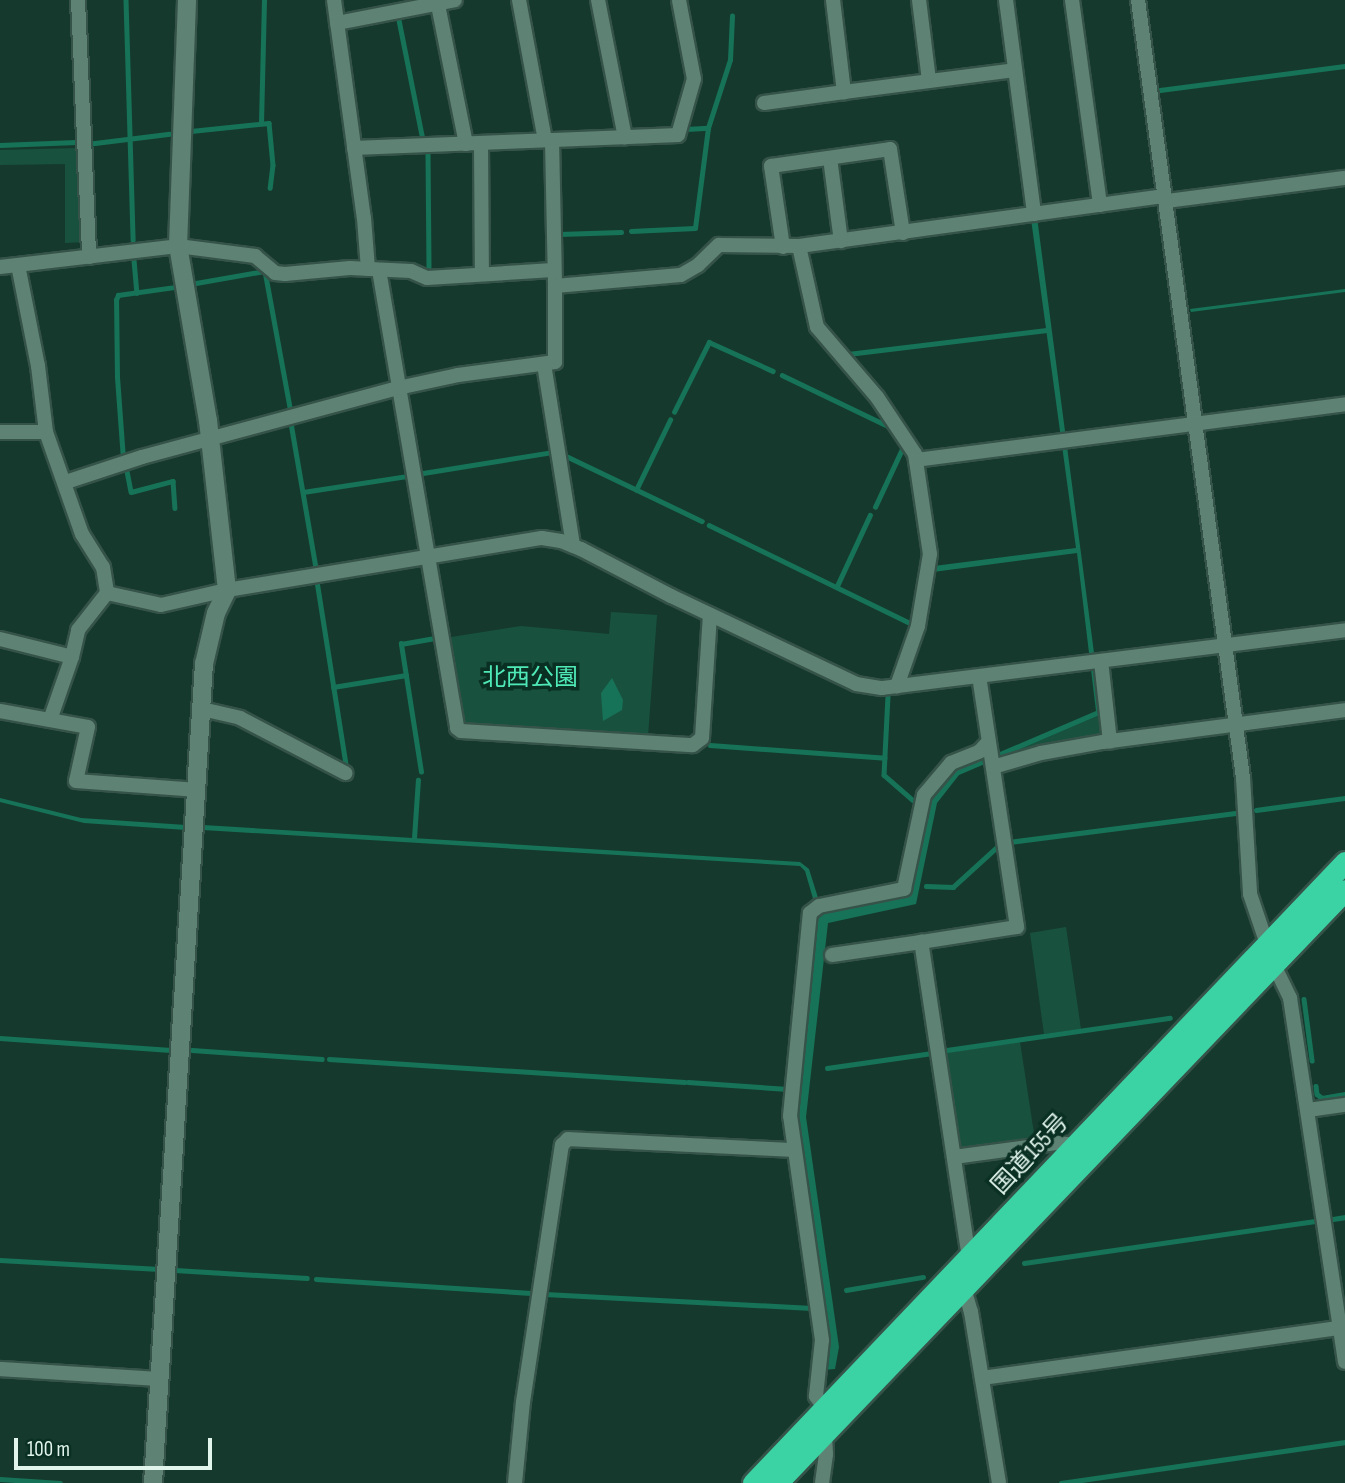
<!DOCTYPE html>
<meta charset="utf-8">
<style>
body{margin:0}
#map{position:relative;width:1345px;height:1483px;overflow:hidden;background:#153a2d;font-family:"Sofia Sans Condensed","Noto Sans JP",sans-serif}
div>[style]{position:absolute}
.green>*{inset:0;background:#18523f}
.water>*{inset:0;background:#177357}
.stream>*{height:4.5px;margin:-2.25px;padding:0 2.25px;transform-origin:2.25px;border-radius:2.25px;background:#177357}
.roads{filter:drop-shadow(2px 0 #365349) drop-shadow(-2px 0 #365349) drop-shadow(0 2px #365349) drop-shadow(0 -2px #365349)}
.street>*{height:14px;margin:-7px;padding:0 7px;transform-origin:7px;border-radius:7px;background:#5e8374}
.secondary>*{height:18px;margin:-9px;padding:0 9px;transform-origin:9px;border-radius:9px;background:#5e8374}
.highway>*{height:21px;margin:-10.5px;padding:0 10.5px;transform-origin:10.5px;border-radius:10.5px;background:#3bd3a4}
span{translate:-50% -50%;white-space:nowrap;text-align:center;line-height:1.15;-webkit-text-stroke:7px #0a2f23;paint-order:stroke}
.park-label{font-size:24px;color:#4fe9b7}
.street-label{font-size:24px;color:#e1f5ec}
.scale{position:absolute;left:14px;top:1438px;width:198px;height:32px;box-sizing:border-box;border:4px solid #e1f5ec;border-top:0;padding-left:9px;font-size:21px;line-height:24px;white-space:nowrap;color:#e1f5ec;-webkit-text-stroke:5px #0a2f23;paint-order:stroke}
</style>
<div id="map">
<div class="green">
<i style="clip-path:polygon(80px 148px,84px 242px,65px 243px,65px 164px,0 165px,0 150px)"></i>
<i style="clip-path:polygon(611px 612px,657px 615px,648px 736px,465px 726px,459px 721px,445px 638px,521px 626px,609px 634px)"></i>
<i style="clip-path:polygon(1102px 714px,1107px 737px,996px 759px)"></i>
<i style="clip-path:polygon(1066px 927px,1081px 1029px,1044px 1034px,1030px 933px)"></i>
<i style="clip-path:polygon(1020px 1042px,1035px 1140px,964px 1151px,959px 1148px,945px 1053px)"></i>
</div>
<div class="water">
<i style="clip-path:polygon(1037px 217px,1102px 714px,959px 775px,937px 803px,916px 904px,828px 923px,806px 1117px,839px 1347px,835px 1369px,823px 1370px,793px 1118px,814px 913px,908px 896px,927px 804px,951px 773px,1096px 711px,1077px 553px,933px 572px,934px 566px,1076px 548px,1031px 219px)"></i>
<i style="clip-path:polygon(1345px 289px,1345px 292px,1191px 312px,1190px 309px)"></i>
<i style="clip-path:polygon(612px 678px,623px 700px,622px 710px,603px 721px,601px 693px)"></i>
<i style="clip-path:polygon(0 798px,81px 818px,186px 825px,186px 830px,84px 823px,0 802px)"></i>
<i style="clip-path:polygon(203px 825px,800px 862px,809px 869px,819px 901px,814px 902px,805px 871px,800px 866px,203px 830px)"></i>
</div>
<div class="stream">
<i style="left:126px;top:0;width:240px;rotate:88.3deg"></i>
<i style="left:398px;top:15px;width:127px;rotate:78.7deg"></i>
<i style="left:1160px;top:90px;width:187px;rotate:-7.4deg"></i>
<i style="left:261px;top:123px;width:123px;rotate:-88.6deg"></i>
<i style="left:686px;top:129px;width:22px;rotate:-3deg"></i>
<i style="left:191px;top:131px;width:78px;rotate:-5.9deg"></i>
<i style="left:269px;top:123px;width:42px;rotate:84.6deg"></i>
<i style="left:273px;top:165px;width:23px;rotate:97deg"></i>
<i style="left:87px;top:144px;width:83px;rotate:-7deg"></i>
<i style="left:0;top:145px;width:76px;rotate:-2.3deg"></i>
<i style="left:428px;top:152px;width:119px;rotate:89.5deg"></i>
<i style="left:631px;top:231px;width:64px;rotate:-2.7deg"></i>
<i style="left:695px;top:228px;width:101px;rotate:-82.6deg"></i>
<i style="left:708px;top:128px;width:71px;rotate:-72.1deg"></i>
<i style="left:730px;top:60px;width:44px;rotate:-87.4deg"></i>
<i style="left:560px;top:238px;width:4px;rotate:-104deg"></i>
<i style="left:559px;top:234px;width:62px;rotate:-1.8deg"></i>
<i style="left:134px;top:260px;width:33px;rotate:85deg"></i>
<i style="left:196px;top:283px;width:70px;rotate:-9.9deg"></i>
<i style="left:265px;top:271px;width:144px;rotate:79.6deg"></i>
<i style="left:848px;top:354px;width:200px;rotate:-6.9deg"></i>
<i style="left:782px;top:375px;width:120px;rotate:25.7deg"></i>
<i style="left:674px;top:412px;width:78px;rotate:-63.4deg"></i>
<i style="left:709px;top:342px;width:70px;rotate:24.4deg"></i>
<i style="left:291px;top:423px;width:146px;rotate:80.2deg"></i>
<i style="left:562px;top:454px;width:155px;rotate:25.6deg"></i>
<i style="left:123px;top:459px;width:82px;rotate:-94.2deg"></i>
<i style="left:117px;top:377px;width:77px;rotate:-90.7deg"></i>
<i style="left:116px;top:300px;width:5px;rotate:-68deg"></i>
<i style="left:118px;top:295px;width:58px;rotate:-8deg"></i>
<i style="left:126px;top:466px;width:26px;rotate:79deg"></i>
<i style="left:131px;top:492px;width:43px;rotate:-14.7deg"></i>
<i style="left:173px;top:481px;width:27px;rotate:86deg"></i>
<i style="left:417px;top:474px;width:138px;rotate:-9.2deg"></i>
<i style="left:636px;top:490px;width:78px;rotate:-64.1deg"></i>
<i style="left:303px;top:492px;width:106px;rotate:-8.7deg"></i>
<i style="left:875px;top:507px;width:66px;rotate:-65deg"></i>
<i style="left:709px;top:525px;width:226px;rotate:26deg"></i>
<i style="left:317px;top:581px;width:191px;rotate:81deg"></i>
<i style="left:837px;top:586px;width:78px;rotate:-65.1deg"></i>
<i style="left:333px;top:687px;width:74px;rotate:-9.3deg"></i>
<i style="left:888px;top:696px;width:79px;rotate:92.9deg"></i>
<i style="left:884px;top:775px;width:38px;rotate:41deg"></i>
<i style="left:710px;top:745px;width:175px;rotate:4.2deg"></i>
<i style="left:421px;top:772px;width:130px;rotate:-98.9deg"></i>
<i style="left:401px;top:644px;width:34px;rotate:-10deg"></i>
<i style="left:1256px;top:810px;width:90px;rotate:-7.7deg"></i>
<i style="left:414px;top:838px;width:58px;rotate:-86.1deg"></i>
<i style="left:1009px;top:842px;width:228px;rotate:-7.3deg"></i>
<i style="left:926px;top:886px;width:27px;rotate:2deg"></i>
<i style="left:953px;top:887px;width:62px;rotate:-42.4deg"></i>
<i style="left:1304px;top:999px;width:62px;rotate:82.5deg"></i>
<i style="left:0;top:1038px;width:171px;rotate:4deg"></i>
<i style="left:192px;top:1050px;width:130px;rotate:4deg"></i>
<i style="left:947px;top:1050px;width:225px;rotate:-8.2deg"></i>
<i style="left:329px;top:1059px;width:356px;rotate:3.7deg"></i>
<i style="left:827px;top:1068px;width:106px;rotate:-8.1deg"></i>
<i style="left:688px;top:1082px;width:100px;rotate:4deg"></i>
<i style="left:1316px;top:1086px;width:8px;rotate:83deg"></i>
<i style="left:1317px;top:1094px;width:6px;rotate:39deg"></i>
<i style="left:1322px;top:1098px;width:23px;rotate:-10deg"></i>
<i style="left:1333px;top:1219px;width:12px;rotate:-9deg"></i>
<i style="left:0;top:1260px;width:159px;rotate:3.2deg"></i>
<i style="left:1024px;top:1263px;width:294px;rotate:-8.2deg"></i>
<i style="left:175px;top:1270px;width:132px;rotate:3.5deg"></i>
<i style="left:316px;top:1279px;width:215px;rotate:3.7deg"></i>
<i style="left:846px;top:1290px;width:78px;rotate:-9.6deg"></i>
<i style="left:545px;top:1294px;width:267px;rotate:3deg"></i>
<i style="left:0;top:1479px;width:60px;rotate:3.8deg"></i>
<i style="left:1061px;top:1483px;width:287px;rotate:-8.2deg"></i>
</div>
<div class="roads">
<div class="street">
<i style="left:78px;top:0;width:257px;rotate:87.5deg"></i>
<i style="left:334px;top:0;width:220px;rotate:82.2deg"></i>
<i style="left:364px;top:218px;width:51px;rotate:85.5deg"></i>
<i style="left:437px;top:0;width:147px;rotate:78.6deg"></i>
<i style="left:519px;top:0;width:142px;rotate:79.5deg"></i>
<i style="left:598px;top:0;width:140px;rotate:78.9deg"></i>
<i style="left:833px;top:0;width:93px;rotate:83.2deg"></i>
<i style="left:844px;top:92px;width:172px;rotate:-7.3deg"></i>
<i style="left:919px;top:0;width:81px;rotate:82.9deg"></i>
<i style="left:1006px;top:0;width:216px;rotate:82.5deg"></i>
<i style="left:1072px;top:0;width:207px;rotate:82.2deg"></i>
<i style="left:1138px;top:0;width:785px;rotate:82.31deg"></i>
<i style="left:1243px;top:778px;width:116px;rotate:86.5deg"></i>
<i style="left:1250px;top:894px;width:75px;rotate:71.3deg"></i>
<i style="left:1274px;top:965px;width:37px;rotate:64deg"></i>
<i style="left:1290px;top:998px;width:368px;rotate:81.4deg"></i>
<i style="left:337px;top:23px;width:120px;rotate:-11deg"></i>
<i style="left:764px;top:103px;width:81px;rotate:-7.8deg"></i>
<i style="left:552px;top:140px;width:146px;rotate:88.8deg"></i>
<i style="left:555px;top:286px;width:126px;rotate:-5deg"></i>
<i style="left:681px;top:275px;width:20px;rotate:-30deg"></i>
<i style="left:698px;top:265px;width:29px;rotate:-44deg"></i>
<i style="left:719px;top:245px;width:80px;rotate:0.7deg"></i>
<i style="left:799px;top:246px;width:366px;rotate:-7.8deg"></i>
<i style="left:481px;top:143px;width:130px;rotate:89.6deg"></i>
<i style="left:354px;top:148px;width:324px;rotate:-2.3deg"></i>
<i style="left:678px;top:135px;width:58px;rotate:-74.1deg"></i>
<i style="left:694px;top:79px;width:80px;rotate:-100.8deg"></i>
<i style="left:830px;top:158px;width:84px;rotate:82.5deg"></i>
<i style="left:1167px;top:201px;width:179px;rotate:-7.4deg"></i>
<i style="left:799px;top:246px;width:83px;rotate:77.5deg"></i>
<i style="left:817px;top:327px;width:92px;rotate:49.4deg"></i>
<i style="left:877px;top:397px;width:69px;rotate:56.3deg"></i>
<i style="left:915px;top:454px;width:101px;rotate:81.5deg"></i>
<i style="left:930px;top:554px;width:73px;rotate:99.5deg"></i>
<i style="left:918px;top:626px;width:64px;rotate:109.3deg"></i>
<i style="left:783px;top:247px;width:82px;rotate:-98.4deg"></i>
<i style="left:771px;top:166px;width:120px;rotate:-8.1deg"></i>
<i style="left:890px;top:149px;width:85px;rotate:81.2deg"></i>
<i style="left:18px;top:265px;width:103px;rotate:78.8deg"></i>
<i style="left:38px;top:366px;width:66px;rotate:83.1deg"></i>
<i style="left:46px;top:432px;width:108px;rotate:70.6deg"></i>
<i style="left:82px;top:534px;width:39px;rotate:58deg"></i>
<i style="left:103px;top:567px;width:26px;rotate:81deg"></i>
<i style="left:0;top:267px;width:179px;rotate:-6.7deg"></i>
<i style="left:178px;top:246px;width:78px;rotate:7.4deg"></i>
<i style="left:255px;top:256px;width:26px;rotate:40deg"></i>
<i style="left:275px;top:273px;width:10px;rotate:6deg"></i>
<i style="left:285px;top:274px;width:65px;rotate:-5.3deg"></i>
<i style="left:350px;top:268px;width:61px;rotate:2.8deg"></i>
<i style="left:411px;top:271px;width:17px;rotate:24deg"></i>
<i style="left:427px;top:278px;width:126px;rotate:-3.6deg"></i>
<i style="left:379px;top:270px;width:465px;rotate:80.3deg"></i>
<i style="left:457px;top:728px;width:5px;rotate:37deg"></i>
<i style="left:461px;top:731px;width:232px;rotate:3.5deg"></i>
<i style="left:693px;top:745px;width:11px;rotate:-38deg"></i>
<i style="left:702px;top:738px;width:123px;rotate:-86.3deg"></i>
<i style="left:544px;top:364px;width:184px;rotate:80.9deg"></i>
<i style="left:0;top:432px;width:46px"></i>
<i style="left:916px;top:460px;width:433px;rotate:-7.4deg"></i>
<i style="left:66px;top:482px;width:80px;rotate:-18.2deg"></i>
<i style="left:142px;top:457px;width:265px;rotate:-15.1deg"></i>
<i style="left:398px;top:388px;width:61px;rotate:-12.2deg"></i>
<i style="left:458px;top:375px;width:98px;rotate:-7.6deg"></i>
<i style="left:555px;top:362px;width:76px;rotate:-90deg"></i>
<i style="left:0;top:639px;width:74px;rotate:14deg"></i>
<i style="left:72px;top:657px;width:28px;rotate:-77deg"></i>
<i style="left:78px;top:630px;width:47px;rotate:-51.9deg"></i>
<i style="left:107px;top:593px;width:55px;rotate:12.5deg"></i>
<i style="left:161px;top:605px;width:68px;rotate:-12.8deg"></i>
<i style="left:227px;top:590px;width:319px;rotate:-9.4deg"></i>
<i style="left:542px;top:538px;width:19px;rotate:9deg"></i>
<i style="left:561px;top:541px;width:22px;rotate:22deg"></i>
<i style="left:581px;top:549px;width:102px;rotate:27.6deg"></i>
<i style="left:671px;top:596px;width:205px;rotate:25.4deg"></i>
<i style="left:856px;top:684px;width:26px;rotate:9deg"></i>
<i style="left:882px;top:688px;width:467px;rotate:-7.1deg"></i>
<i style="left:1101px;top:661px;width:81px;rotate:83.6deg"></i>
<i style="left:202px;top:709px;width:39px;rotate:13deg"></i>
<i style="left:240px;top:718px;width:119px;rotate:27.6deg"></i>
<i style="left:0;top:711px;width:89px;rotate:10.3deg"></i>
<i style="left:88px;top:727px;width:55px;rotate:102.5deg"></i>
<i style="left:76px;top:781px;width:122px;rotate:4.2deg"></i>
<i style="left:50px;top:720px;width:67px;rotate:-70.8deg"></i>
<i style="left:993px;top:767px;width:50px;rotate:-16.3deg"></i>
<i style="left:1041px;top:753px;width:63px;rotate:-10.1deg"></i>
<i style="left:1103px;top:742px;width:244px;rotate:-7.5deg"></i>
<i style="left:832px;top:955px;width:90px;rotate:-8.3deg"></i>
<i style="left:1308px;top:1110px;width:37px;rotate:-8deg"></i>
<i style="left:954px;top:1157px;width:105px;rotate:-7.7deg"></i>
<i style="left:1058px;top:1143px;width:17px;rotate:7deg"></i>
<i style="left:969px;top:1258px;width:320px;rotate:-98.6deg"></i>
<i style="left:921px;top:942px;width:97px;rotate:-8.9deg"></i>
<i style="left:1017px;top:927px;width:253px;rotate:-98.6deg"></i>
<i style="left:964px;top:1288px;width:25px;rotate:74deg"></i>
<i style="left:971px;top:1312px;width:173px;rotate:80.7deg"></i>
<i style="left:0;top:1369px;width:160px;rotate:3.6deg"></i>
<i style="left:982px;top:1378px;width:367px;rotate:-8deg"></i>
<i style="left:825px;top:1409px;width:16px;rotate:-125deg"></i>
<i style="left:816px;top:1396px;width:56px;rotate:-83.9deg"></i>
<i style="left:822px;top:1340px;width:226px;rotate:-98.1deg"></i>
<i style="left:790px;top:1116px;width:204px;rotate:-84.4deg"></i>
<i style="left:810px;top:913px;width:11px;rotate:-38deg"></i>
<i style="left:819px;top:906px;width:87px;rotate:-11.3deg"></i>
<i style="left:904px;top:889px;width:96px;rotate:-78deg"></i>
<i style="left:924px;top:795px;width:42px;rotate:-49.8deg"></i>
<i style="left:951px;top:763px;width:31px;rotate:-22deg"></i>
<i style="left:980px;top:751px;width:12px;rotate:-48deg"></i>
<i style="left:515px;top:1483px;width:81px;rotate:-84.4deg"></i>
<i style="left:523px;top:1402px;width:260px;rotate:-81.4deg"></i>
<i style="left:562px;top:1145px;width:8px;rotate:-45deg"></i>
<i style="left:568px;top:1139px;width:226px;rotate:2.8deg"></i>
<i style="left:822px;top:1483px;width:29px;rotate:-82deg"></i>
<i style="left:826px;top:1454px;width:21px;rotate:-93deg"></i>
</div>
<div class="secondary">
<i style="left:153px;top:1483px;width:821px;rotate:-86.44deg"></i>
<i style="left:204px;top:664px;width:52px;rotate:-76.8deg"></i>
<i style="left:216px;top:613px;width:25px;rotate:-64deg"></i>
<i style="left:227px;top:590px;width:170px;rotate:-96.4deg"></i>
<i style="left:208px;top:421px;width:178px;rotate:-99.7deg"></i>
<i style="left:178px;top:246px;width:246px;rotate:-87.9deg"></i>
</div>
<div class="highway">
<i style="left:753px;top:1483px;width:858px;rotate:-46.37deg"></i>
<i style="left:777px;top:1483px;width:821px;rotate:-46.23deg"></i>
</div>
</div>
<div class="park-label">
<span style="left:530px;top:678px">北西公園</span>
</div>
<div class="street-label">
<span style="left:1030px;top:1154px;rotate:-47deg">国道155号</span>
</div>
<div class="scale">100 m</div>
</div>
